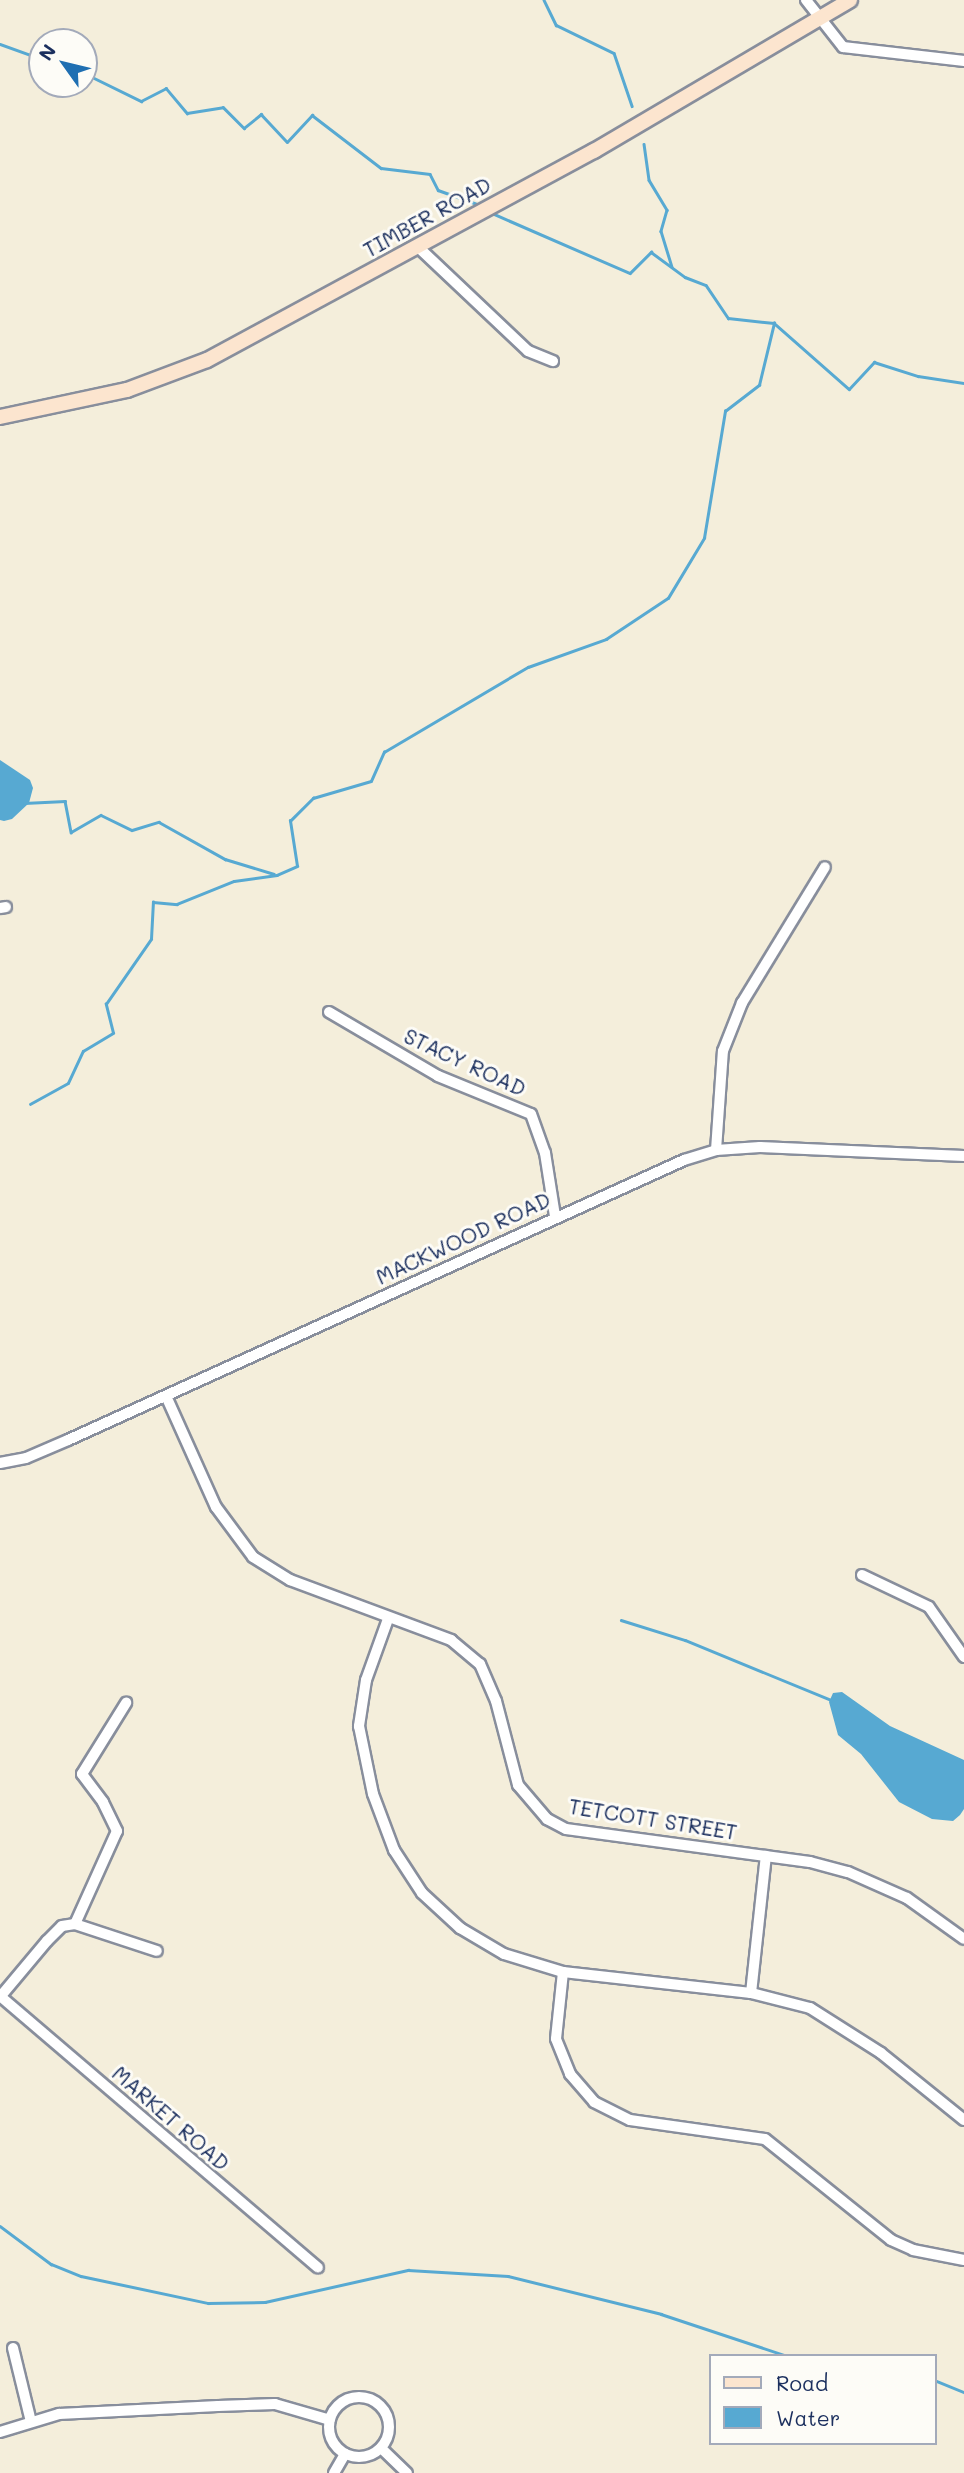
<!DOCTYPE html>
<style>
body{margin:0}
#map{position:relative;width:964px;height:2473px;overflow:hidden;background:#f4eedb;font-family:Mali,sans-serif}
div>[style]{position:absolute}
.water>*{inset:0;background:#57a9d2}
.stream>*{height:2.5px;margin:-1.25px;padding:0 1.25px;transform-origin:1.25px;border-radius:1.25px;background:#57a9d2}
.roads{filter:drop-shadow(2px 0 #888e9c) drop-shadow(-2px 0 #888e9c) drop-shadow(0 2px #888e9c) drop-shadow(0 -2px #888e9c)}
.street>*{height:10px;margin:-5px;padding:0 5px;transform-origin:5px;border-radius:5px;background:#fff}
.street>.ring{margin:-5px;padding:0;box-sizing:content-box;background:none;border:10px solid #fff;border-radius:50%}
.secondary>*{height:14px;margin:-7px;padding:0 7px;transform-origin:7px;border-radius:7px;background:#fce5cf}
span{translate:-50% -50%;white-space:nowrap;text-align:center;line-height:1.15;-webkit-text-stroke:6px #fdfcf7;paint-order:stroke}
.street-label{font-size:21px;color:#1b2f5e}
.legend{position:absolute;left:709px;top:2354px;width:228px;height:91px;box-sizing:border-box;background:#fdfcf7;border:2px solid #a3aaba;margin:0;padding:9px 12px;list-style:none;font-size:21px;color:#1b2f5e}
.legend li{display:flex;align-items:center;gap:14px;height:35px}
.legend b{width:35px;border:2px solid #a3aaba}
.north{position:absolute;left:28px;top:28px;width:70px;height:70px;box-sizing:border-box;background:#fdfcf7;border:2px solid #a3aaba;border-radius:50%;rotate:304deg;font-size:19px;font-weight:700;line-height:28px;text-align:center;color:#1b2f5e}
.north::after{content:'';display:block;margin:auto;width:24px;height:32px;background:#1f6fb2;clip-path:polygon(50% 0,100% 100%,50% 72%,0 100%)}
</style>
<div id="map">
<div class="water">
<i style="clip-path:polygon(0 760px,30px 780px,33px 788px,29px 803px,12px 819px,4px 821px,0 820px)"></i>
<i style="clip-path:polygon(842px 1692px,890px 1726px,964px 1760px,964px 1809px,960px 1815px,953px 1821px,932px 1819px,899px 1802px,861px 1754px,838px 1735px,829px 1702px,833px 1693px)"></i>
</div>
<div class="stream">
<i style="left:544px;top:0;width:28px;rotate:64deg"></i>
<i style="left:556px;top:25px;width:64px;rotate:25.8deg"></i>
<i style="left:614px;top:53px;width:56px;rotate:71.2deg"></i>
<i style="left:0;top:44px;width:45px;rotate:19.7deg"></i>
<i style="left:84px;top:73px;width:64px;rotate:26.2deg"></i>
<i style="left:141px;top:101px;width:28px;rotate:-27deg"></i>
<i style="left:166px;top:88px;width:33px;rotate:50deg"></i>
<i style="left:187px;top:113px;width:36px;rotate:-9deg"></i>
<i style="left:223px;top:107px;width:30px;rotate:45deg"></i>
<i style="left:244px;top:128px;width:22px;rotate:-39deg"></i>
<i style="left:261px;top:114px;width:38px;rotate:47deg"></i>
<i style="left:287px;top:142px;width:37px;rotate:-47deg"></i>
<i style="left:312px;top:115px;width:87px;rotate:37.5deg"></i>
<i style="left:381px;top:168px;width:49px;rotate:7deg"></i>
<i style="left:430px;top:174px;width:18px;rotate:63deg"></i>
<i style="left:438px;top:190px;width:41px;rotate:19.7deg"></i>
<i style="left:644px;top:144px;width:36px;rotate:82deg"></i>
<i style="left:649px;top:180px;width:35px;rotate:59deg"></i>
<i style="left:667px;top:210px;width:22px;rotate:106deg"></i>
<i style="left:661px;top:231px;width:37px;rotate:73deg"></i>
<i style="left:494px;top:214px;width:148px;rotate:23.5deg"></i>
<i style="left:630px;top:273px;width:30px;rotate:-45deg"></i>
<i style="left:651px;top:252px;width:42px;rotate:36.3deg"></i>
<i style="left:685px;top:277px;width:22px;rotate:21deg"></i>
<i style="left:706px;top:285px;width:40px;rotate:56deg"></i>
<i style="left:728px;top:318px;width:46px;rotate:6.2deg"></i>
<i style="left:774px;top:323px;width:100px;rotate:41.3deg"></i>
<i style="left:849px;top:389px;width:37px;rotate:-47deg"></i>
<i style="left:874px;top:362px;width:46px;rotate:17.7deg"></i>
<i style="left:918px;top:376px;width:47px;rotate:8.7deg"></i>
<i style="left:24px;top:803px;width:41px;rotate:-2.8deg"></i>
<i style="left:65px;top:801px;width:32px;rotate:79deg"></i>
<i style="left:71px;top:832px;width:34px;rotate:-30deg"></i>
<i style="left:101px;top:815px;width:34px;rotate:26deg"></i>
<i style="left:132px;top:830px;width:28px;rotate:-17deg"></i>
<i style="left:159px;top:822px;width:76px;rotate:29.3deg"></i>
<i style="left:225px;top:859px;width:51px;rotate:17deg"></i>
<i style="left:30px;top:1104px;width:43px;rotate:-28.9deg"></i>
<i style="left:68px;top:1083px;width:35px;rotate:-65deg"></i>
<i style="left:83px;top:1051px;width:35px;rotate:-31deg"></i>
<i style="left:113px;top:1033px;width:30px;rotate:-104deg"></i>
<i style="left:106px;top:1004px;width:79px;rotate:-55.3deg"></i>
<i style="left:151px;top:939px;width:37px;rotate:-87deg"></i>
<i style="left:153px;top:902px;width:24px;rotate:5deg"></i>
<i style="left:177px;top:904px;width:61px;rotate:-22deg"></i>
<i style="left:234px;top:881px;width:43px;rotate:-7.9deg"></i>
<i style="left:277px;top:875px;width:22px;rotate:-24deg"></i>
<i style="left:297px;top:866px;width:46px;rotate:-98.8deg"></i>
<i style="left:290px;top:821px;width:33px;rotate:-45deg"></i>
<i style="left:313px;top:798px;width:60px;rotate:-16.3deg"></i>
<i style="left:371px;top:781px;width:32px;rotate:-66deg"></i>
<i style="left:384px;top:752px;width:167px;rotate:-30.6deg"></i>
<i style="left:528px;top:667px;width:83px;rotate:-19.7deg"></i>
<i style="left:606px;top:639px;width:74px;rotate:-33.5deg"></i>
<i style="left:668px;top:598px;width:70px;rotate:-59deg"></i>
<i style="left:704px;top:538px;width:129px;rotate:-80.6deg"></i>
<i style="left:725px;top:411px;width:43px;rotate:-37.4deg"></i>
<i style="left:759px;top:385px;width:64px;rotate:-76.4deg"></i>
<i style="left:621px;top:1620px;width:67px;rotate:17.4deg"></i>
<i style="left:685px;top:1640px;width:158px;rotate:22.3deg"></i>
<i style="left:0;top:2226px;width:64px;rotate:36.7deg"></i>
<i style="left:51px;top:2264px;width:32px;rotate:22deg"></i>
<i style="left:81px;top:2276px;width:130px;rotate:12deg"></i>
<i style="left:208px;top:2303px;width:57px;rotate:-1deg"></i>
<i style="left:265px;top:2302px;width:147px;rotate:-12.6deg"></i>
<i style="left:408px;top:2270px;width:100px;rotate:3.4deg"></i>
<i style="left:508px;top:2276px;width:158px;rotate:13.9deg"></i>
<i style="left:661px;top:2314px;width:133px;rotate:18.4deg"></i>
<i style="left:934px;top:2380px;width:32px;rotate:22deg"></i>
</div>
<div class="roads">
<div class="street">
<i style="left:806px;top:0;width:60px;rotate:51.8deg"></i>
<i style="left:843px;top:47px;width:122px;rotate:6.6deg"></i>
<i style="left:417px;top:246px;width:153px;rotate:43.4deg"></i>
<i style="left:528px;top:351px;width:27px;rotate:22deg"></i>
<i style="left:0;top:908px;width:6px;rotate:-9deg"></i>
<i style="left:329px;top:1012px;width:126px;rotate:30.4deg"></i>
<i style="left:438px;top:1076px;width:100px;rotate:22.2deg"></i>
<i style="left:531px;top:1114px;width:41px;rotate:70.3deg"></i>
<i style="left:545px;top:1153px;width:64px;rotate:81deg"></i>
<i style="left:716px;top:1150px;width:99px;rotate:-86deg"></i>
<i style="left:723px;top:1051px;width:52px;rotate:-68.4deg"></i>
<i style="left:742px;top:1003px;width:159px;rotate:-58.6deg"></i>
<i style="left:166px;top:1396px;width:122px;rotate:65.8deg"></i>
<i style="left:216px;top:1507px;width:62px;rotate:53.5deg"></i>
<i style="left:253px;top:1557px;width:44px;rotate:31.9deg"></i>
<i style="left:290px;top:1580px;width:172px;rotate:20.4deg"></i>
<i style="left:451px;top:1640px;width:38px;rotate:40deg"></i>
<i style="left:480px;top:1664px;width:40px;rotate:66.6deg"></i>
<i style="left:496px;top:1701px;width:87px;rotate:75.3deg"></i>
<i style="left:518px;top:1785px;width:45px;rotate:49.5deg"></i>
<i style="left:547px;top:1819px;width:21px;rotate:28deg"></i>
<i style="left:566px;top:1829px;width:246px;rotate:7.7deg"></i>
<i style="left:810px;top:1862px;width:39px;rotate:15deg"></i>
<i style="left:848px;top:1872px;width:64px;rotate:23.8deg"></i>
<i style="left:907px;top:1898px;width:70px;rotate:35.7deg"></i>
<i style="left:0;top:1463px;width:26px;rotate:-11deg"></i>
<i style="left:26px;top:1458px;width:46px;rotate:-23.2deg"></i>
<i style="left:68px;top:1440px;width:677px;rotate:-24.44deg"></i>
<i style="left:684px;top:1160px;width:34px;rotate:-17deg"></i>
<i style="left:716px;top:1150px;width:44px;rotate:-3.9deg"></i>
<i style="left:760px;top:1147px;width:204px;rotate:2.5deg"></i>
<i style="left:862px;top:1575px;width:74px;rotate:25.5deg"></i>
<i style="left:929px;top:1607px;width:61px;rotate:55deg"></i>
<i style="left:388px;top:1619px;width:65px;rotate:109.8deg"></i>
<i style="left:366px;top:1680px;width:47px;rotate:98.7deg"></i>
<i style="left:359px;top:1726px;width:69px;rotate:78.4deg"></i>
<i style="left:373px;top:1794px;width:60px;rotate:69.4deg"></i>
<i style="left:394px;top:1850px;width:51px;rotate:56.9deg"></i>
<i style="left:422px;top:1893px;width:52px;rotate:42.6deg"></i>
<i style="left:460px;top:1928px;width:51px;rotate:30.6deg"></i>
<i style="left:504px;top:1954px;width:62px;rotate:17deg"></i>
<i style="left:75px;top:1924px;width:86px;rotate:18.2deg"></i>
<i style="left:751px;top:1993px;width:138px;rotate:-83.8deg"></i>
<i style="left:0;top:1996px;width:418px;rotate:40.5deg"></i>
<i style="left:0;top:1997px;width:73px;rotate:-50deg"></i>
<i style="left:47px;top:1941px;width:21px;rotate:-45deg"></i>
<i style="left:62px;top:1926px;width:13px;rotate:-9deg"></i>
<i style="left:75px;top:1924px;width:102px;rotate:-65.7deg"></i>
<i style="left:117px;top:1831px;width:32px;rotate:-116deg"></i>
<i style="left:103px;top:1802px;width:35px;rotate:-127deg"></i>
<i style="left:82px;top:1774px;width:84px;rotate:-58.2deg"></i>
<i style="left:964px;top:2120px;width:107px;rotate:-141.1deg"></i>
<i style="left:881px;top:2053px;width:84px;rotate:-147.6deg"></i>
<i style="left:810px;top:2008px;width:61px;rotate:-165.7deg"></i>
<i style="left:751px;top:1993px;width:189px;rotate:-173.6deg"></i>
<i style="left:563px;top:1972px;width:67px;rotate:96deg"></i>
<i style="left:556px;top:2039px;width:38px;rotate:68deg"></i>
<i style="left:570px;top:2074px;width:37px;rotate:49deg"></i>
<i style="left:594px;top:2102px;width:40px;rotate:26.6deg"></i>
<i style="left:630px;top:2120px;width:136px;rotate:8deg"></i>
<i style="left:765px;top:2139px;width:161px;rotate:38.7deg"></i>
<i style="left:891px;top:2240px;width:24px;rotate:24deg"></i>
<i style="left:913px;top:2250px;width:52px;rotate:11.1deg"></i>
<i style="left:13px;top:2348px;width:76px;rotate:76.3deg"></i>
<i class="ring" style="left:329px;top:2397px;width:50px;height:50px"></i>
<i style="left:0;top:2432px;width:62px;rotate:-17deg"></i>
<i style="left:59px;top:2414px;width:159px;rotate:-2.9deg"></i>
<i style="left:218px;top:2406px;width:57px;rotate:-2deg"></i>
<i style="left:275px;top:2404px;width:57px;rotate:16.2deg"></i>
<i style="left:381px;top:2448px;width:36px;rotate:44deg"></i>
<i style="left:334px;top:2473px;width:22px;rotate:-60deg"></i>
</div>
<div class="secondary">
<i style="left:0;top:417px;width:130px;rotate:-12deg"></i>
<i style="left:127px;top:390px;width:85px;rotate:-20.6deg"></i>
<i style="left:207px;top:360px;width:440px;rotate:-28.4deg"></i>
<i style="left:594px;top:151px;width:297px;rotate:-30.5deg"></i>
</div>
</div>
<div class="street-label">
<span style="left:427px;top:217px;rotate:-29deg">TIMBER ROAD</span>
<span style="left:465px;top:1062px;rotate:25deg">STACY ROAD</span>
<span style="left:463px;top:1238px;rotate:-25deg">MACKWOOD ROAD</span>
<span style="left:653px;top:1819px;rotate:9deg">TETCOTT STREET</span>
<span style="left:171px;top:2118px;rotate:41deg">MARKET ROAD</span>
</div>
<ul class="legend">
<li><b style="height:9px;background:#fce5cf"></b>Road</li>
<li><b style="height:19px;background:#57a9d2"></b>Water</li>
</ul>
<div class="north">N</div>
</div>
